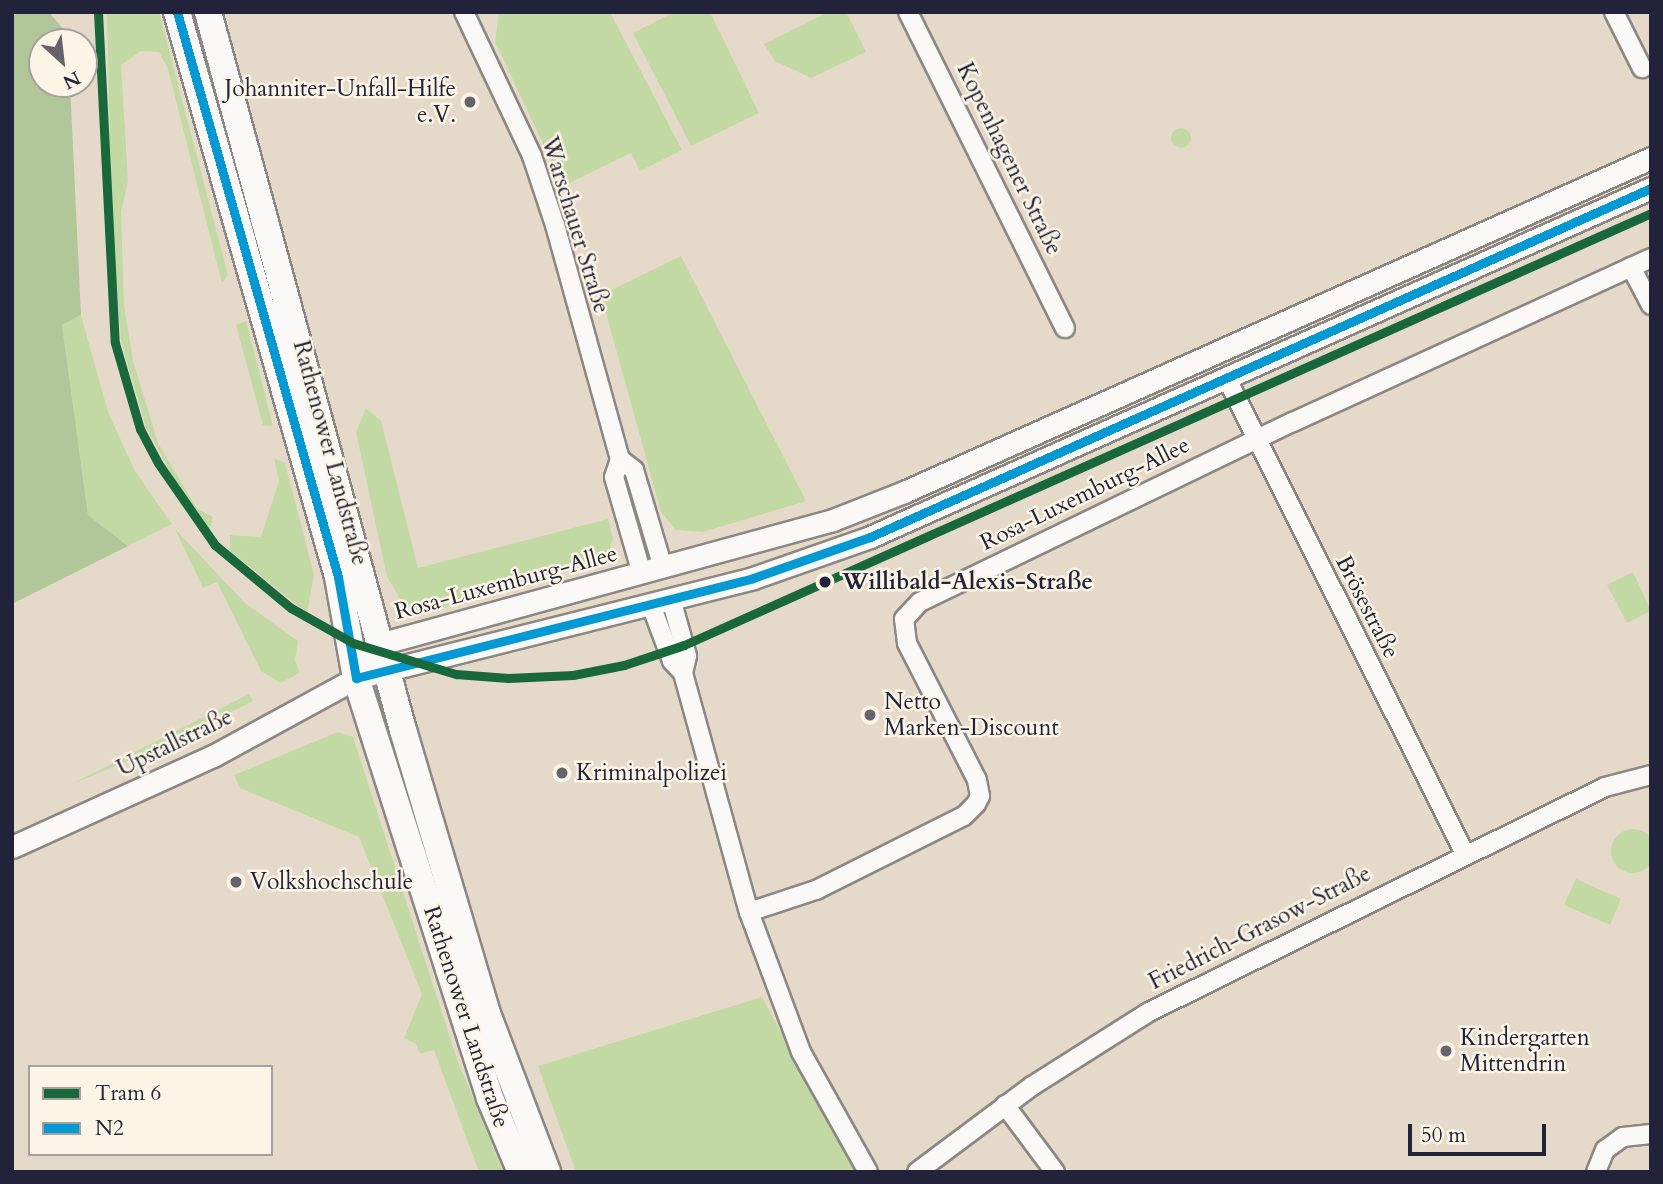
<!DOCTYPE html>
<meta charset="utf-8">
<style>
body{margin:0}
#map{position:relative;width:1663px;height:1184px;overflow:hidden;background:#e5dac9;font-family:Cardo,serif}
div>[style]{position:absolute}
.green>*{inset:0;background:#c3d9a4}
.round{border-radius:50%}
.forest>*{inset:0;background:#b1c79a}
.roads{filter:drop-shadow(2px 0 #8c8783) drop-shadow(-2px 0 #8c8783) drop-shadow(0 2px #8c8783) drop-shadow(0 -2px #8c8783)}
.minor>*{height:18px;margin:-9px;padding:0 9px;transform-origin:9px;border-radius:9px;background:#fbf9f7}
.tertiary>*{height:21px;margin:-10.5px;padding:0 10.5px;transform-origin:10.5px;border-radius:10.5px;background:#fbf9f7}
.primary>*{height:26px;margin:-13px;padding:0 13px;transform-origin:13px;border-radius:13px;background:#fbf9f7}
.bus-1>*{height:9px;margin:-4.5px;padding:0 4.5px;transform-origin:4.5px;border-radius:4.5px;background:#0599d4}
.tram-1>*{height:9px;margin:-4.5px;padding:0 4.5px;transform-origin:4.5px;border-radius:4.5px;background:#18683c}
.dots>*{width:19px;height:19px;translate:-50% -50%;box-sizing:border-box;border:4px solid #fcf5e5;border-radius:50%}
span{translate:-50% -50%;white-space:nowrap;text-align:center;line-height:1.15;-webkit-text-stroke:5px #fcf5e5;paint-order:stroke}
.poi-label{font-size:23px;color:#22223b}
.right{translate:-100% -50%;text-align:right}
.left{translate:0 -50%;text-align:left}
.street-label{font-size:23px;color:#22223b}
.stop-label{font-size:23px;color:#22223b;font-weight:700}
.frame{position:absolute;inset:0;border:14px solid #22223b;pointer-events:none}
.legend{position:absolute;left:28px;top:1065px;width:245px;height:91px;box-sizing:border-box;background:#fcf5e5;border:2px solid #a5a1a1;margin:0;padding:9px 12px;list-style:none;font-size:21px;color:#22223b}
.legend li{display:flex;align-items:center;gap:14px;height:35px}
.legend b{width:35px;border:2px solid #a5a1a1}
.north{position:absolute;left:28px;top:28px;width:70px;height:70px;box-sizing:border-box;background:#fcf5e5;border:2px solid #a5a1a1;border-radius:50%;rotate:153deg;font-size:19px;font-weight:700;line-height:28px;text-align:center;color:#22223b}
.north::after{content:'';display:block;margin:auto;width:24px;height:32px;background:#66626d;clip-path:polygon(50% 0,100% 100%,50% 72%,0 100%)}
.scale{position:absolute;left:1408px;top:1124px;width:138px;height:32px;box-sizing:border-box;border:4px solid #22223b;border-top:0;padding-left:9px;font-size:21px;line-height:24px;white-space:nowrap;color:#22223b;-webkit-text-stroke:5px #fcf5e5;paint-order:stroke}
</style>
<div id="map">
<div class="green">
<i style="clip-path:polygon(107px 12px,159px 12px,228px 275px,222px 283px,168px 69px,159px 52px,141px 51px,121px 65px,128px 181px,121px 212px,124px 306px,133px 361px,158px 443px,197px 509px,213px 517px,210px 529px,183px 495px,146px 427px,121px 341px,111px 202px)"></i>
<i style="clip-path:polygon(499px 12px,610px 12px,682px 150px,640px 171px,631px 153px,563px 186px,495px 42px)"></i>
<i style="clip-path:polygon(674px 12px,710px 12px,759px 113px,691px 146px,633px 33px)"></i>
<i style="clip-path:polygon(828px 12px,846px 12px,866px 52px,811px 78px,775px 61px,764px 44px)"></i>
<i class="round" style="left:1171px;top:128px;width:20px;height:20px"></i>
<i style="clip-path:polygon(681px 256px,806px 501px,703px 532px,676px 530px,661px 512px,601px 295px)"></i>
<i style="clip-path:polygon(81px 315px,108px 412px,135px 471px,172px 524px,128px 546px,88px 515px,62px 325px)"></i>
<i style="clip-path:polygon(246px 321px,273px 426px,263px 425px,236px 325px)"></i>
<i style="clip-path:polygon(366px 408px,381px 421px,418px 568px,608px 519px,613px 538px,609px 552px,586px 566px,429px 612px,405px 607px,387px 577px,356px 432px)"></i>
<i style="clip-path:polygon(274px 458px,285px 463px,314px 575px,307px 613px,230px 551px,230px 535px,261px 537px,279px 481px)"></i>
<i style="clip-path:polygon(175px 529px,245px 603px,298px 641px,295px 660px,300px 673px,280px 683px,261px 671px,217px 582px,203px 588px)"></i>
<i style="clip-path:polygon(1633px 572px,1651px 611px,1627px 623px,1607px 585px)"></i>
<i style="clip-path:polygon(249px 694px,253px 701px,163px 746px,72px 784px)"></i>
<i style="clip-path:polygon(338px 732px,353px 737px,456px 1056px,503px 1172px,479px 1172px,434px 1050px,420px 1054px,416px 1044px,404px 1038px,422px 994px,359px 837px,240px 788px,234px 775px)"></i>
<i class="round" style="left:1611px;top:829px;width:44px;height:44px"></i>
<i style="clip-path:polygon(1576px 879px,1621px 899px,1610px 925px,1564px 905px)"></i>
<i style="clip-path:polygon(762px 997px,855px 1172px,576px 1172px,538px 1066px)"></i>
</div>
<div class="forest">
<i style="clip-path:polygon(12px 12px,49px 12px,64px 30px,65px 42px,42px 42px,42px 84px,70px 84px,81px 315px,62px 325px,88px 515px,128px 546px,12px 604px)"></i>
</div>
<div class="roads">
<div class="minor">
<i style="left:464px;top:12px;width:159px;rotate:64.7deg"></i>
<i style="left:532px;top:156px;width:73px;rotate:71.6deg"></i>
<i style="left:555px;top:225px;width:243px;rotate:74.5deg"></i>
<i style="left:620px;top:459px;width:19px;rotate:108deg"></i>
<i style="left:614px;top:477px;width:101px;rotate:73.9deg"></i>
<i style="left:908px;top:12px;width:353px;rotate:63.6deg"></i>
<i style="left:1614px;top:12px;width:63px;rotate:63.4deg"></i>
<i style="left:1631px;top:267px;width:43px;rotate:62.2deg"></i>
<i style="left:1228px;top:381px;width:529px;rotate:63.39deg"></i>
<i style="left:620px;top:459px;width:18px;rotate:38deg"></i>
<i style="left:634px;top:470px;width:102px;rotate:73.5deg"></i>
<i style="left:671px;top:599px;width:59px;rotate:74.3deg"></i>
<i style="left:687px;top:656px;width:17px;rotate:103deg"></i>
<i style="left:683px;top:673px;width:248px;rotate:74.6deg"></i>
<i style="left:749px;top:912px;width:149px;rotate:69.6deg"></i>
<i style="left:801px;top:1052px;width:137px;rotate:60.8deg"></i>
<i style="left:651px;top:605px;width:60px;rotate:69.4deg"></i>
<i style="left:672px;top:661px;width:16px;rotate:47deg"></i>
<i style="left:749px;top:912px;width:71px;rotate:-18.2deg"></i>
<i style="left:816px;top:890px;width:165px;rotate:-26.6deg"></i>
<i style="left:964px;top:816px;width:17px;rotate:-45deg"></i>
<i style="left:976px;top:804px;width:9px;rotate:-63deg"></i>
<i style="left:980px;top:796px;width:16px;rotate:-101deg"></i>
<i style="left:977px;top:780px;width:154px;rotate:-117.1deg"></i>
<i style="left:907px;top:643px;width:24px;rotate:-97deg"></i>
<i style="left:904px;top:619px;width:23px;rotate:-47deg"></i>
<i style="left:920px;top:602px;width:414px;rotate:-25.8deg"></i>
<i style="left:1293px;top:422px;width:394px;rotate:-24.6deg"></i>
<i style="left:1005px;top:1105px;width:84px;rotate:53.3deg"></i>
<i style="left:917px;top:1172px;width:144px;rotate:-36.8deg"></i>
<i style="left:1032px;top:1086px;width:138px;rotate:-32.3deg"></i>
<i style="left:1149px;top:1012px;width:508px;rotate:-26.26deg"></i>
<i style="left:1605px;top:787px;width:48px;rotate:-14.6deg"></i>
<i style="left:1596px;top:1172px;width:24px;rotate:-68deg"></i>
<i style="left:1605px;top:1150px;width:22px;rotate:-36deg"></i>
<i style="left:1623px;top:1137px;width:28px;rotate:-6deg"></i>
</div>
<div class="tertiary">
<i style="left:372px;top:657px;width:18px;rotate:-52deg"></i>
<i style="left:383px;top:643px;width:467px;rotate:-15.3deg"></i>
<i style="left:833px;top:520px;width:76px;rotate:-21.5deg"></i>
<i style="left:904px;top:492px;width:818px;rotate:-24.09deg"></i>
<i style="left:12px;top:847px;width:221px;rotate:-24.4deg"></i>
<i style="left:213px;top:756px;width:163px;rotate:-28.6deg"></i>
<i style="left:356px;top:678px;width:409px;rotate:-14.1deg"></i>
<i style="left:753px;top:578px;width:124px;rotate:-19.3deg"></i>
<i style="left:870px;top:537px;width:855px;rotate:-24.08deg"></i>
</div>
<div class="primary">
<i style="left:177px;top:12px;width:587px;rotate:74.09deg"></i>
<i style="left:338px;top:577px;width:103px;rotate:79.9deg"></i>
<i style="left:356px;top:678px;width:441px;rotate:72.3deg"></i>
<i style="left:490px;top:1098px;width:80px;rotate:67.3deg"></i>
<i style="left:208px;top:12px;width:744px;rotate:74.81deg"></i>
<i style="left:403px;top:730px;width:293px;rotate:73.5deg"></i>
<i style="left:486px;top:1011px;width:172px;rotate:69.2deg"></i>
</div>
</div>
<div class="bus-1">
<i style="left:177px;top:12px;width:587px;rotate:74.09deg"></i>
<i style="left:338px;top:577px;width:103px;rotate:79.9deg"></i>
<i style="left:356px;top:678px;width:409px;rotate:-14.1deg"></i>
<i style="left:753px;top:578px;width:124px;rotate:-19.3deg"></i>
<i style="left:870px;top:537px;width:855px;rotate:-24.08deg"></i>
</div>
<div class="tram-1">
<i style="left:98px;top:12px;width:331px;rotate:87.1deg"></i>
<i style="left:115px;top:343px;width:90px;rotate:73.8deg"></i>
<i style="left:140px;top:429px;width:38px;rotate:62deg"></i>
<i style="left:158px;top:463px;width:100px;rotate:55.2deg"></i>
<i style="left:215px;top:545px;width:99px;rotate:39.7deg"></i>
<i style="left:291px;top:608px;width:71px;rotate:29.4deg"></i>
<i style="left:353px;top:643px;width:108px;rotate:16.8deg"></i>
<i style="left:456px;top:674px;width:52px;rotate:4.4deg"></i>
<i style="left:508px;top:678px;width:65px;rotate:-2.6deg"></i>
<i style="left:573px;top:675px;width:52px;rotate:-11.1deg"></i>
<i style="left:624px;top:665px;width:63px;rotate:-18.4deg"></i>
<i style="left:684px;top:645px;width:1059px;rotate:-24.07deg"></i>
</div>
<div class="dots">
<i style="left:470px;top:102px;background:#66626d"></i>
<i style="left:825px;top:582px;background:#22223b"></i>
<i style="left:870px;top:715px;background:#66626d"></i>
<i style="left:562px;top:773px;background:#66626d"></i>
<i style="left:236px;top:882px;background:#66626d"></i>
<i style="left:1446px;top:1051px;background:#66626d"></i>
</div>
<div class="poi-label">
<span class="right" style="left:456px;top:102px">Johanniter-Unfall-Hilfe<br>e.V.</span>
<span class="left" style="left:884px;top:715px">Netto<br>Marken-Discount</span>
<span class="left" style="left:576px;top:773px">Kriminalpolizei</span>
<span class="left" style="left:250px;top:882px">Volkshochschule</span>
<span class="left" style="left:1460px;top:1051px">Kindergarten<br>Mittendrin</span>
</div>
<div class="street-label">
<span style="left:1009px;top:159px;rotate:64deg">Kopenhagener Straße</span>
<span style="left:575px;top:225px;rotate:73deg">Warschauer Straße</span>
<span style="left:330px;top:453px;rotate:75deg">Rathenower Landstraße</span>
<span style="left:1085px;top:494px;rotate:-26deg">Rosa-Luxemburg-Allee</span>
<span style="left:506px;top:583px;rotate:-15deg">Rosa-Luxemburg-Allee</span>
<span style="left:1367px;top:607px;rotate:63deg">Brösestraße</span>
<span style="left:175px;top:743px;rotate:-26deg">Upstallstraße</span>
<span style="left:1260px;top:928px;rotate:-27deg">Friedrich-Grasow-Straße</span>
<span style="left:466px;top:1017px;rotate:72deg">Rathenower Landstraße</span>
</div>
<div class="stop-label">
<span class="left" style="left:842px;top:582px">Willibald-Alexis-Straße</span>
</div>
<div class="frame"></div>
<ul class="legend">
<li><b style="height:9px;background:#18683c"></b>Tram 6</li>
<li><b style="height:9px;background:#0599d4"></b>N2</li>
</ul>
<div class="north">N</div>
<div class="scale">50 m</div>
</div>
